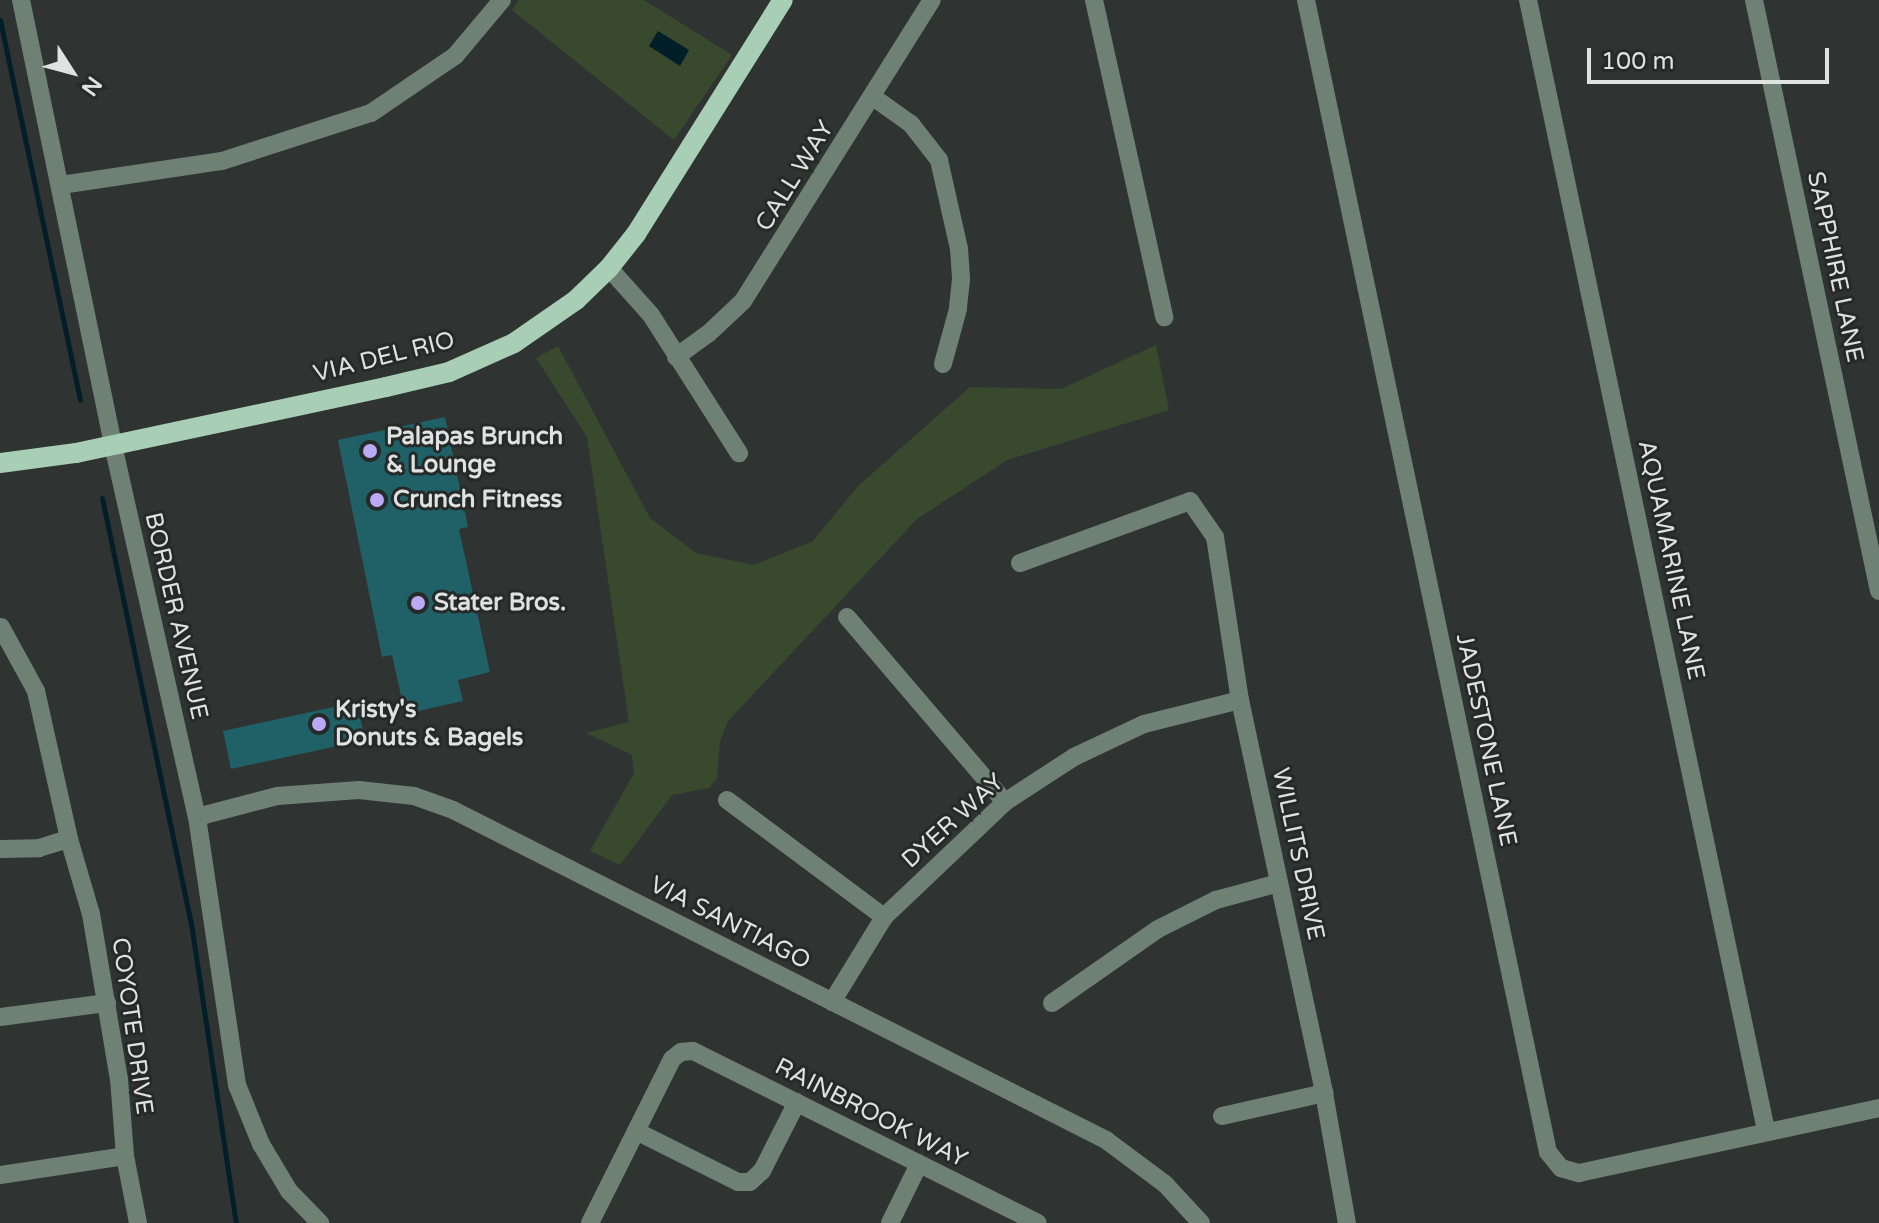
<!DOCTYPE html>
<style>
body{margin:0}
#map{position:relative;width:1879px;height:1223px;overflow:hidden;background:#2f3432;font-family:"Varela Round",sans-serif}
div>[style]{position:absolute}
.green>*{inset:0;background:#39492d}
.water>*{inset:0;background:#021e28}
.stream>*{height:5px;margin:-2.5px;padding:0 2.5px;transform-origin:2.5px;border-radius:2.5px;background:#021e28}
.building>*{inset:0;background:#1f6166}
.minor>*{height:18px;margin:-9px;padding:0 9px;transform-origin:9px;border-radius:9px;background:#6e8174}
.major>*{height:20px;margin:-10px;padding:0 10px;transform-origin:10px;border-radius:10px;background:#a8cfb5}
.dots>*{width:22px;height:22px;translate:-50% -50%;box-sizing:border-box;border:4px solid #252a29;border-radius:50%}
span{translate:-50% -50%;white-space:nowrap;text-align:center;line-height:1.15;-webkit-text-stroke:6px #252a29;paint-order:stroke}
.street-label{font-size:24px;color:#dfe2e1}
.poi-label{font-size:24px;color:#dfe2e1;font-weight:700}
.left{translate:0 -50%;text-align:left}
.north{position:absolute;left:32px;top:32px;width:80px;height:80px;-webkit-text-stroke:6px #252a29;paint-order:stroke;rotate:126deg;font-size:22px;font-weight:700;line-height:32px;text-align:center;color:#dfe2e1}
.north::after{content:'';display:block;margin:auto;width:28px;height:36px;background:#dfe2e1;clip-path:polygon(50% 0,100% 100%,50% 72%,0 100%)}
.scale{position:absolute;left:1587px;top:48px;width:242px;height:36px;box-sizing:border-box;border:4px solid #dfe2e1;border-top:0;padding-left:10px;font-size:24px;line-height:28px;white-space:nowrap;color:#dfe2e1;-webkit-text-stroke:6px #252a29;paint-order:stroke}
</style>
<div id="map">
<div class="green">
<i style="clip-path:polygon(519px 0,644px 0,732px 55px,674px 140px,512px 10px)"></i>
<i style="clip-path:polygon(1156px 345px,1169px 410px,1007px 460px,917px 519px,728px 721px,720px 741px,717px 778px,709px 788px,672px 795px,620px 865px,590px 851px,634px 773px,632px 755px,586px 733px,629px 722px,587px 437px,536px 358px,558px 346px,650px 518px,696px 553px,754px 565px,813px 541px,858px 486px,970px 387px,1061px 389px)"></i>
</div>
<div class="water">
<i style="clip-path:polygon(658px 31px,689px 50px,680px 66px,649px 46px)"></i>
</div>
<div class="stream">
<i style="left:0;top:20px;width:388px;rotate:78.1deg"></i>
<i style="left:102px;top:498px;width:434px;rotate:78.2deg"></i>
<i style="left:191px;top:923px;width:303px;rotate:81.5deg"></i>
</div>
<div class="building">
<i style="clip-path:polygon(445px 417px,468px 527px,459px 529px,490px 672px,458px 680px,463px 701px,405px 714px,392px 655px,382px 657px,338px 440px)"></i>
<i style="clip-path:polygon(357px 702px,365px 740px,231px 769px,223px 731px)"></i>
</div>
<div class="minor">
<i style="left:21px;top:0;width:454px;rotate:78.3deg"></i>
<i style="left:113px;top:445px;width:381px;rotate:77.3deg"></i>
<i style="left:197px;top:817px;width:271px;rotate:81.5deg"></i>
<i style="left:237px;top:1085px;width:64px;rotate:67.9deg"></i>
<i style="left:261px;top:1144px;width:55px;rotate:59.2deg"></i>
<i style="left:289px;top:1191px;width:45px;rotate:45.9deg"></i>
<i style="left:1094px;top:0;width:325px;rotate:77.5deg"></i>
<i style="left:1306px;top:0;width:1177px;rotate:78.14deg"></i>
<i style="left:1548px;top:1152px;width:21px;rotate:51deg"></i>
<i style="left:1561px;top:1168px;width:19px;rotate:16deg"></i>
<i style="left:1579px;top:1173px;width:307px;rotate:-12.2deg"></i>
<i style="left:1528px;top:0;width:1155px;rotate:78.11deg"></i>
<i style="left:1754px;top:0;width:604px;rotate:78.06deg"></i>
<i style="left:873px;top:97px;width:47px;rotate:35.4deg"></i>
<i style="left:911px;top:124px;width:46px;rotate:52.1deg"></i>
<i style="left:939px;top:160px;width:91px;rotate:77.3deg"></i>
<i style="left:959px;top:249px;width:30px;rotate:86deg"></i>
<i style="left:961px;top:279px;width:30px;rotate:96deg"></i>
<i style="left:958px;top:309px;width:57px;rotate:105.3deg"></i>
<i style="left:61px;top:185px;width:163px;rotate:-8.5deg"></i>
<i style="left:222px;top:161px;width:157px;rotate:-17.9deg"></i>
<i style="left:371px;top:113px;width:102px;rotate:-34.2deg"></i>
<i style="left:455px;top:56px;width:73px;rotate:-50deg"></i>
<i style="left:609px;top:268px;width:63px;rotate:48.2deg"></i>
<i style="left:651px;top:315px;width:164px;rotate:57.5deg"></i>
<i style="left:676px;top:357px;width:39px;rotate:-36deg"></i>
<i style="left:708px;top:334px;width:48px;rotate:-43.3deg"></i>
<i style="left:743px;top:301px;width:355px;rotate:-57.9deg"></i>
<i style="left:1020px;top:563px;width:181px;rotate:-20deg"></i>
<i style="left:1190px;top:501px;width:44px;rotate:55.2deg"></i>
<i style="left:1215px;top:537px;width:165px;rotate:81.3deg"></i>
<i style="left:1240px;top:700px;width:402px;rotate:77.9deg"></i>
<i style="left:1324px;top:1093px;width:132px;rotate:80deg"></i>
<i style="left:847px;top:617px;width:243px;rotate:49.5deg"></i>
<i style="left:1px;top:627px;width:73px;rotate:61.3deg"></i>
<i style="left:36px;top:691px;width:152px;rotate:77.4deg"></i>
<i style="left:69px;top:839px;width:78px;rotate:73.7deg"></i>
<i style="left:91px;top:914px;width:167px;rotate:80.4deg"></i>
<i style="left:119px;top:1079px;width:77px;rotate:85.5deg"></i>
<i style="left:125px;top:1156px;width:68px;rotate:79deg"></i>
<i style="left:727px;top:800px;width:196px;rotate:36.7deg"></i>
<i style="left:197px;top:817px;width:83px;rotate:-14.7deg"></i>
<i style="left:277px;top:796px;width:82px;rotate:-4.2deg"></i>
<i style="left:359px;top:790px;width:55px;rotate:6.2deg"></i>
<i style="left:414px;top:796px;width:41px;rotate:19.7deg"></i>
<i style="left:453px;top:810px;width:732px;rotate:26.81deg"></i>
<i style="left:1106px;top:1140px;width:74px;rotate:36.7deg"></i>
<i style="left:1165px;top:1184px;width:53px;rotate:47.3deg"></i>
<i style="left:0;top:849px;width:39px;rotate:-1deg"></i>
<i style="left:39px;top:848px;width:31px;rotate:-17deg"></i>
<i style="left:832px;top:1002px;width:100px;rotate:-58.5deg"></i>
<i style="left:884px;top:917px;width:167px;rotate:-43.5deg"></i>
<i style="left:1005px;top:802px;width:82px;rotate:-33.1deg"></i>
<i style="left:1074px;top:757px;width:77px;rotate:-25.2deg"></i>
<i style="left:1144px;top:724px;width:99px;rotate:-14deg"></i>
<i style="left:1052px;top:1003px;width:129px;rotate:-34.9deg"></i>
<i style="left:1158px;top:929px;width:65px;rotate:-26.6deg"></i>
<i style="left:1216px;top:900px;width:65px;rotate:-15.1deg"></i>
<i style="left:0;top:1017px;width:108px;rotate:-7.5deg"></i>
<i style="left:1222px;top:1116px;width:105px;rotate:-12.7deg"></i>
<i style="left:636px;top:1131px;width:114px;rotate:26.6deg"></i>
<i style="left:738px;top:1182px;width:12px"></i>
<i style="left:750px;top:1182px;width:16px;rotate:-43deg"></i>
<i style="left:762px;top:1171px;width:77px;rotate:-63.1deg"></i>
<i style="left:0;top:1175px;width:126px;rotate:-8.6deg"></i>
<i style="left:590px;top:1223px;width:183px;rotate:-63.4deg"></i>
<i style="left:672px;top:1059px;width:11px;rotate:-38deg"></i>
<i style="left:681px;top:1052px;width:12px;rotate:-5deg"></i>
<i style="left:693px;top:1051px;width:385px;rotate:26.5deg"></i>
<i style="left:890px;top:1223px;width:66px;rotate:-63.8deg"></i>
</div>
<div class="major">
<i style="left:0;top:463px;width:77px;rotate:-7.5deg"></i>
<i style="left:76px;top:453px;width:317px;rotate:-12deg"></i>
<i style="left:386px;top:387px;width:65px;rotate:-13.4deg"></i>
<i style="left:449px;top:372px;width:71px;rotate:-24deg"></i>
<i style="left:514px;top:343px;width:75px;rotate:-34.7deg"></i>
<i style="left:576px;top:300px;width:46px;rotate:-44.1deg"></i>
<i style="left:609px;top:268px;width:43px;rotate:-51.5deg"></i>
<i style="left:636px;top:234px;width:276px;rotate:-57.9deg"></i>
</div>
<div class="dots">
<i style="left:370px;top:451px;background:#bca9f5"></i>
<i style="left:377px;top:500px;background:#bca9f5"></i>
<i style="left:418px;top:603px;background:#bca9f5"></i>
<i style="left:319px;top:724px;background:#bca9f5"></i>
</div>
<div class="street-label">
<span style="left:795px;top:176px;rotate:-58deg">CALL WAY</span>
<span style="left:1835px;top:267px;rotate:78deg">SAPPHIRE LANE</span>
<span style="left:384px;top:357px;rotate:-14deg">VIA DEL RIO</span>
<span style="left:1671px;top:560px;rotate:78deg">AQUAMARINE LANE</span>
<span style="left:176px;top:616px;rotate:77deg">BORDER AVENUE</span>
<span style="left:1486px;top:740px;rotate:78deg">JADESTONE LANE</span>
<span style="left:953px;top:821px;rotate:-42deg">DYER WAY</span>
<span style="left:1298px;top:854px;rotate:78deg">WILLITS DRIVE</span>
<span style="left:730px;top:923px;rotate:27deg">VIA SANTIAGO</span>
<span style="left:132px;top:1026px;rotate:82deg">COYOTE DRIVE</span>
<span style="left:871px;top:1113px;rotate:27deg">RAINBROOK WAY</span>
</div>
<div class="poi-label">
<span class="left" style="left:386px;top:451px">Palapas Brunch<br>&amp; Lounge</span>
<span class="left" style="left:393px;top:500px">Crunch Fitness</span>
<span class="left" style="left:434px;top:603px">Stater Bros.</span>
<span class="left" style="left:335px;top:724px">Kristy's<br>Donuts &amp; Bagels</span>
</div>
<div class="north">N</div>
<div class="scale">100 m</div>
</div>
